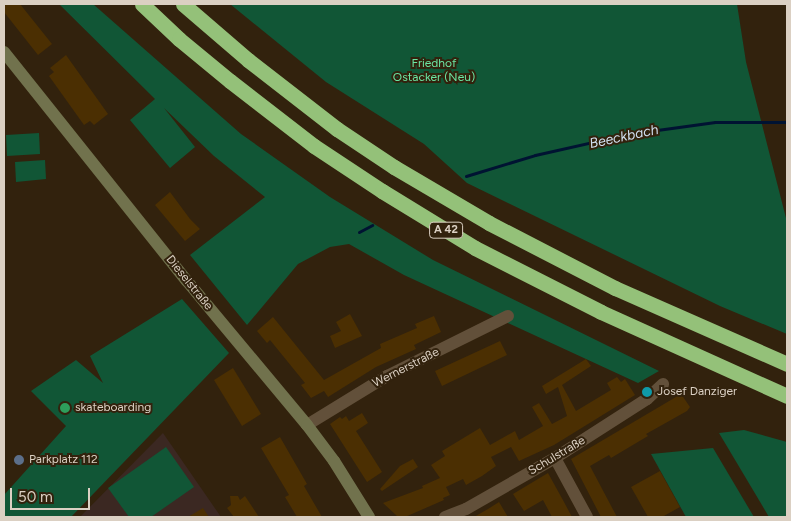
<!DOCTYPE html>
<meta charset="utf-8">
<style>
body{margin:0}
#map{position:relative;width:791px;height:521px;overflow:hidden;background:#32220d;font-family:Figtree,sans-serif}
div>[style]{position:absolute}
.education>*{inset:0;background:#3b2822}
.green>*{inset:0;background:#115636}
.stream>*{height:3px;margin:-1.5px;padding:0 1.5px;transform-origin:1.5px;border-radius:1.5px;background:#001332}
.building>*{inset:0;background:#4b2f02}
.street>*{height:12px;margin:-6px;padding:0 6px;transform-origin:6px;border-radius:6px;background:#62503a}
.secondary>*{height:12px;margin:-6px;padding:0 6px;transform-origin:6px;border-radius:6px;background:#71724d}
.highway>*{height:15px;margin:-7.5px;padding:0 7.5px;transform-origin:7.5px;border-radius:7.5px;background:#94c179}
.dots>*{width:14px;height:14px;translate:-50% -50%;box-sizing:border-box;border:2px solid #32220d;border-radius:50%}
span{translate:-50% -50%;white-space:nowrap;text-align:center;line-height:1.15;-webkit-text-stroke:4px #32220d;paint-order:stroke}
.shield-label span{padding:1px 4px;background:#32220d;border:1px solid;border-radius:4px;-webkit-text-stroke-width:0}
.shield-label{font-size:11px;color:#dbd0c3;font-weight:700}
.park-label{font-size:12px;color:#6be5a3}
.street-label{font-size:12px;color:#dbd0c3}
.poi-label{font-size:12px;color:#dbd0c3}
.left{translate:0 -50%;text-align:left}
.water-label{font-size:14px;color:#d0dff0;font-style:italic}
.frame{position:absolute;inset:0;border:5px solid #dbd0c3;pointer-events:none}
.scale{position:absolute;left:10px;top:488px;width:80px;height:22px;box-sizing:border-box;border:2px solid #dbd0c3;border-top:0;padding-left:6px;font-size:15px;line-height:18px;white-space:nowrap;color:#dbd0c3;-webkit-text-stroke:4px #32220d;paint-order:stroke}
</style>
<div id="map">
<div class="education">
<i style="clip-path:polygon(163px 433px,221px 517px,80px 517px)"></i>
</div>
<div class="green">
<i style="clip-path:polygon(59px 4px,93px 4px,241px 134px,330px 197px,433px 260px,659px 371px,638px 383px,404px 275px,349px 244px,330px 247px,298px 264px,247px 325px,190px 255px,265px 197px,214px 156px,164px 108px,195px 147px,170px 168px,130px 120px,155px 99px)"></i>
<i style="clip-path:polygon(230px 4px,737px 4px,746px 62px,787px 222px,787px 334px,720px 306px,467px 183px,424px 144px,326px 82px)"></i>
<i style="clip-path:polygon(39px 133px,40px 154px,7px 156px,6px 135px)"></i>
<i style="clip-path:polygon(45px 160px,46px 179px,16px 182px,15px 162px)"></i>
<i style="clip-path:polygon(182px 299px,229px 353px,71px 517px,4px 517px,4px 495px,66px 426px,31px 391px,76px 360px,103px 383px,90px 356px)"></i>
<i style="clip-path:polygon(744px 430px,787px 442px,787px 517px,769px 517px,719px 433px)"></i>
<i style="clip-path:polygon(166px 447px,194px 487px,151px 517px,129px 517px,108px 488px)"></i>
<i style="clip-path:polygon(713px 448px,754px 517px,686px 517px,651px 454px)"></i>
</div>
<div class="stream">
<i style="left:466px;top:176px;width:72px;rotate:-16.9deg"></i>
<i style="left:535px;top:155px;width:95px;rotate:-12.7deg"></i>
<i style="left:628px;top:134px;width:88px;rotate:-7.9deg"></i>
<i style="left:715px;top:122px;width:71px"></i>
<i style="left:359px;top:232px;width:15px;rotate:-28deg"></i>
</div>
<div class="building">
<i style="clip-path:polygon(4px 4px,20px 4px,52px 44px,38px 55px,4px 12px)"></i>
<i style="clip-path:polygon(66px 55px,108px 114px,94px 125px,90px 121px,84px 125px,49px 76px,54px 72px,50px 68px)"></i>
<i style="clip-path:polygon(170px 192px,190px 219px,200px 229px,185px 241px,155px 205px)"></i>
<i style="clip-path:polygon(350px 314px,362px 336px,335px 348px,330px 336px,341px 331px,336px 322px)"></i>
<i style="clip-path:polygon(434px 316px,441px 332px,414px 345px,416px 349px,376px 367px,328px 397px,324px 391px,311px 398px,301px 385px,305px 383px,270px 340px,267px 343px,257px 331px,273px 317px,324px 380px,381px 348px,380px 344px,417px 328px,415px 324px)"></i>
<i style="clip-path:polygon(500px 341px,507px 355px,442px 386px,435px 371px)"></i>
<i style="clip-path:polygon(586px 359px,591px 366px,562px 385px,576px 411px,611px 390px,607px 383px,617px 377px,621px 382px,625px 379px,635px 395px,554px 445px,519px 461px,511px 447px,491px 457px,496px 466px,482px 476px,466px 485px,463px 479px,446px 487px,450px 495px,443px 498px,444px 500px,405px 517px,397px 516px,383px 503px,423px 488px,422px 486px,440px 478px,431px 465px,445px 456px,442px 451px,480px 428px,490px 445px,515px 431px,519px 440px,543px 426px,532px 407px,539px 403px,552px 424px,567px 416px,558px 387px,546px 394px,542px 386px)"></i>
<i style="clip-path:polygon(233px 368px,261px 414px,242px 426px,214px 380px)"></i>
<i style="clip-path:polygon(681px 394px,690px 407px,687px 411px,646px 434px,648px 436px,611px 458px,609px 455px,590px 466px,617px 517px,601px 517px,571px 459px)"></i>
<i style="clip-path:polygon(362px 413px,368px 423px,356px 431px,382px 472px,367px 482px,330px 424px,340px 417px,342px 419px,346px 416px,349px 421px)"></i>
<i style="clip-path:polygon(280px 437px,307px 484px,304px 486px,322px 517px,297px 517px,285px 497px,289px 495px,261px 448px)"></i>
<i style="clip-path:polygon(413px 459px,418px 467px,382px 491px,380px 489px,400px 466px)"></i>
<i style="clip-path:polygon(660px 471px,680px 507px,662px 517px,648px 517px,631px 487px)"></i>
<i style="clip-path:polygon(548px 473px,564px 502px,572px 517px,552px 517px,543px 500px,524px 511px,513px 494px)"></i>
<i style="clip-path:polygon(230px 496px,238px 496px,240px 500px,245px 496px,259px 517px,234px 517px,227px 508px,231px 505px)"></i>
<i style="clip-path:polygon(499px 502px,508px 517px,474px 517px,488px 509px)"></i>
<i style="clip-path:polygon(203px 508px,209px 517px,188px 517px)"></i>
</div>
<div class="street">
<i style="left:307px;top:425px;width:94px;rotate:-31.5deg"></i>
<i style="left:387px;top:376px;width:135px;rotate:-26.4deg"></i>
<i style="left:555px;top:458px;width:67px;rotate:61.5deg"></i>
<i style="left:445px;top:517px;width:22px;rotate:-21deg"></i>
<i style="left:466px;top:509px;width:103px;rotate:-29.8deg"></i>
<i style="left:555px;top:458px;width:109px;rotate:-32.7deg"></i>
<i style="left:647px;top:399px;width:22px;rotate:-43deg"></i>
</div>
<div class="secondary">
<i style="left:4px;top:52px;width:293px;rotate:51.4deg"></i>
<i style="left:187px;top:281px;width:187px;rotate:50.2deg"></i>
<i style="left:307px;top:425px;width:45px;rotate:53.1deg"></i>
<i style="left:334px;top:461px;width:66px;rotate:58deg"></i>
</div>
<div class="highway">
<i style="left:142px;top:4px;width:51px;rotate:43.4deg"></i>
<i style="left:179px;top:39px;width:66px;rotate:39.5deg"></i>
<i style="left:230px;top:81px;width:106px;rotate:37.7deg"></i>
<i style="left:314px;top:146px;width:82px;rotate:33.5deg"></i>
<i style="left:382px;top:191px;width:109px;rotate:31.5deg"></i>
<i style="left:475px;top:248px;width:141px;rotate:26.9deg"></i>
<i style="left:601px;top:312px;width:204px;rotate:24.3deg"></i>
<i style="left:183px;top:4px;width:86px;rotate:40.7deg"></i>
<i style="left:248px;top:60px;width:113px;rotate:37.8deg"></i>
<i style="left:337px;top:129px;width:69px;rotate:33.7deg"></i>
<i style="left:394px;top:167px;width:110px;rotate:30.5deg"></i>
<i style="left:489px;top:223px;width:142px;rotate:27.3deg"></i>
<i style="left:615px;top:288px;width:188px;rotate:23.8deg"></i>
</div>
<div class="dots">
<i style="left:647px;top:392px;background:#0f9aa8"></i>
<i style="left:65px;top:408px;background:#2e9e5b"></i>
<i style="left:19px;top:460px;background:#5c6f8a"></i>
</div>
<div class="shield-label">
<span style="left:446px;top:230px">A 42</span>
</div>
<div class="park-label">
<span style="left:434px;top:71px">Friedhof<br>Ostacker (Neu)</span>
</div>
<div class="street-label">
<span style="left:189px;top:283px;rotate:51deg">Dieselstraße</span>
<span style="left:406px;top:368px;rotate:-27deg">Wernerstraße</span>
<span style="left:557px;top:456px;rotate:-31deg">Schulstraße</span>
</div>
<div class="poi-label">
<span class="left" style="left:657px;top:392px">Josef Danziger</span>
<span class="left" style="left:75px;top:408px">skateboarding</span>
<span class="left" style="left:29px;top:460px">Parkplatz 112</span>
</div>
<div class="water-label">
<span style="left:624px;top:137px;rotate:-12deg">Beeckbach</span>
</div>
<div class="frame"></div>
<div class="scale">50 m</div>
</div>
